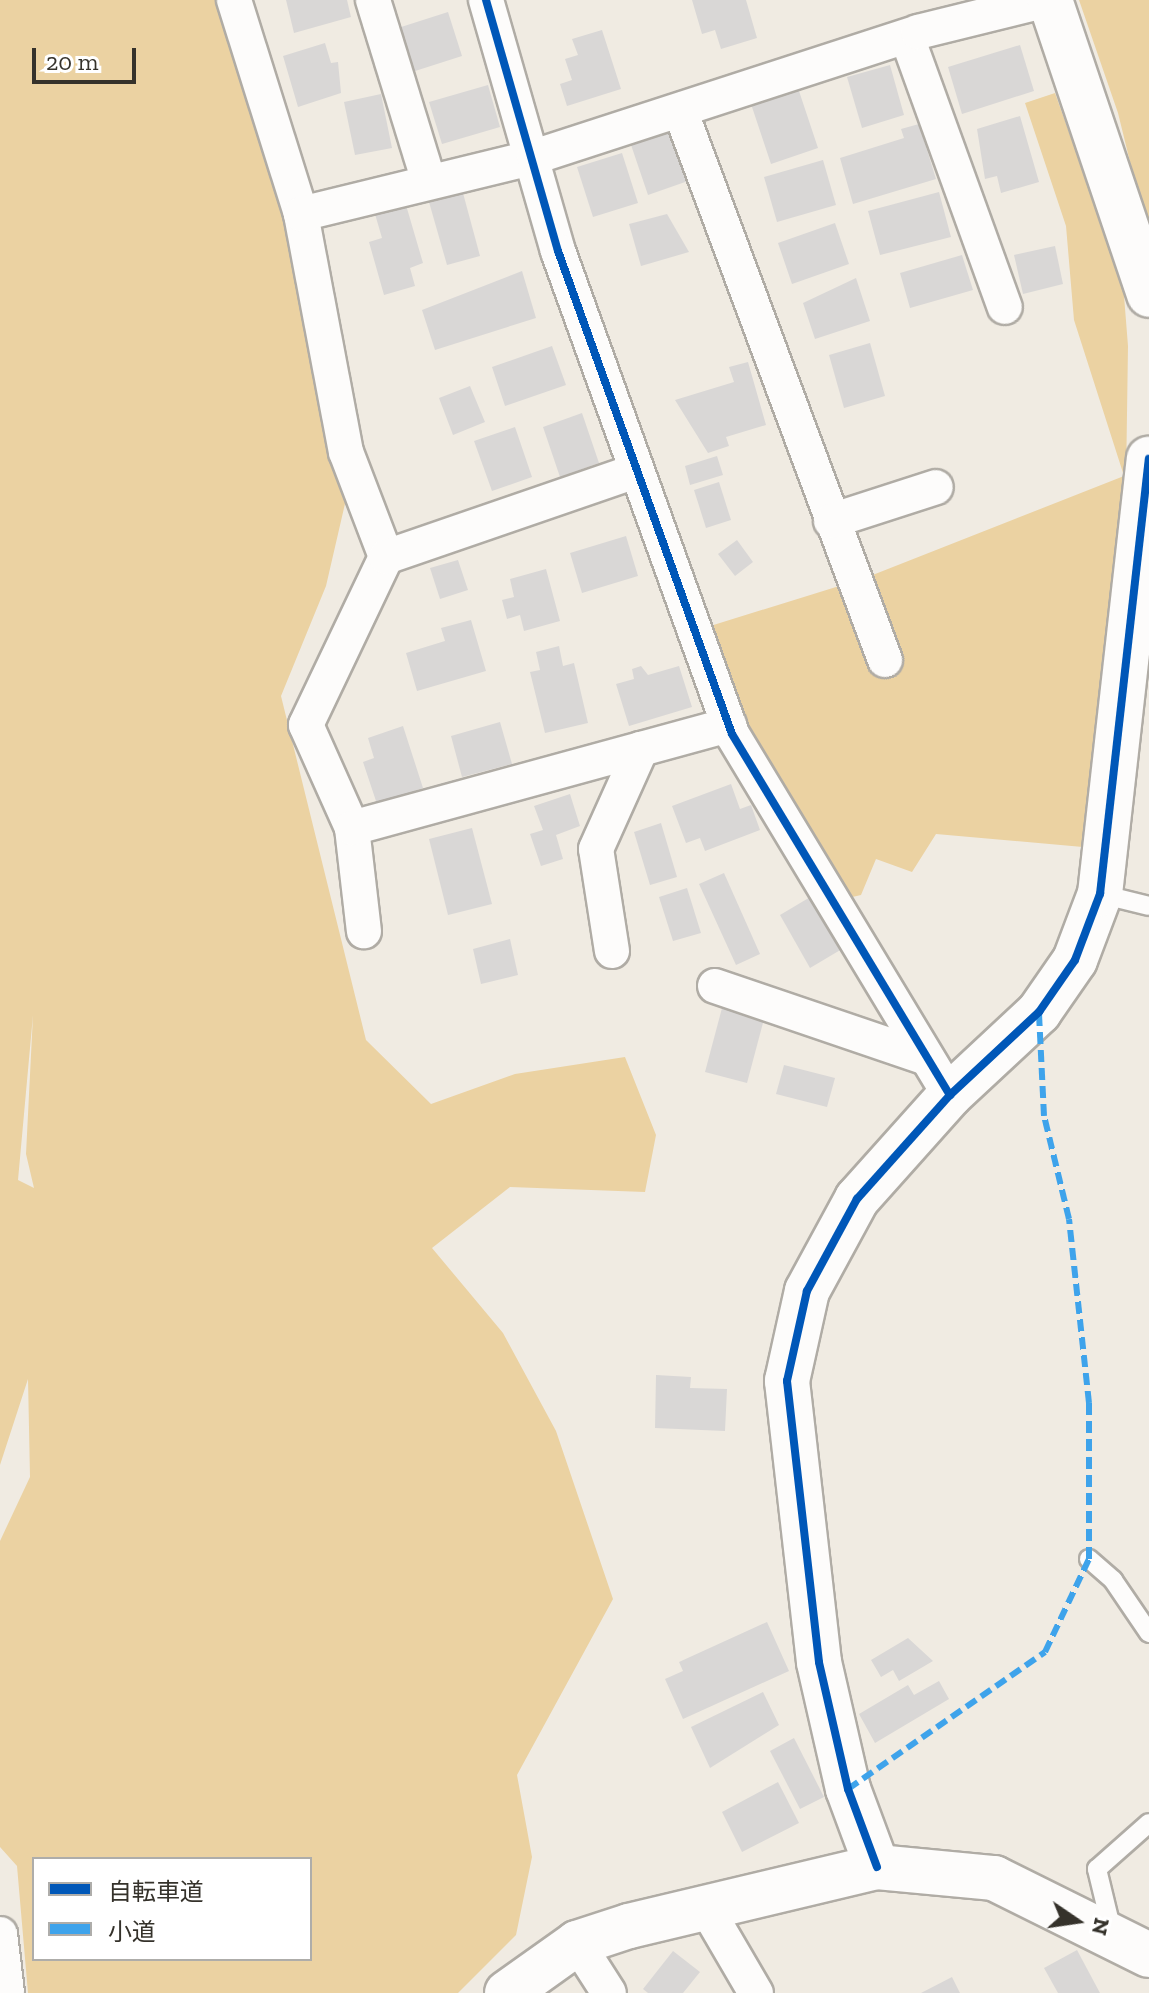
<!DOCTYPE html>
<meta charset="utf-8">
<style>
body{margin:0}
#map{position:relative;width:1149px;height:1993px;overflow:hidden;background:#f0ebe2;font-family:"Zilla Slab","Noto Sans JP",serif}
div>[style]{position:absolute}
.green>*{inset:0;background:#ebd2a2}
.building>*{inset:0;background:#d9d7d6}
.roads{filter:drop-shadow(2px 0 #b0aca5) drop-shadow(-2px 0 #b0aca5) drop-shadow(0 2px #b0aca5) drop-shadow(0 -2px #b0aca5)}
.lane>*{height:18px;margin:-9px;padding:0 9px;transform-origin:9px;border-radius:9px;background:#fdfcfb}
.street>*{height:34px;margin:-17px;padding:0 17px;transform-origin:17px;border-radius:17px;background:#fdfcfb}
.secondary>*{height:44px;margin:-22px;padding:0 22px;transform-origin:22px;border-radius:22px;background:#fdfcfb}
.quiet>*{height:6px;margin-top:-3px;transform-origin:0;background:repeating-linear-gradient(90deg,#3ea3eb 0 12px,transparent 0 18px)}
.cycleway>*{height:8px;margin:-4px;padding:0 4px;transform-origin:4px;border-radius:4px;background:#0057b8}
span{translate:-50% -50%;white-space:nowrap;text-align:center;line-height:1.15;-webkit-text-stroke:6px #fff;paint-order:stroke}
.legend{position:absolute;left:32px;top:1857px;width:280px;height:104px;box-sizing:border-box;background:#fff;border:2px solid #aeadaa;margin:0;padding:10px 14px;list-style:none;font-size:24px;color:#35322b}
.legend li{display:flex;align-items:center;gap:16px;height:40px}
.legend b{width:40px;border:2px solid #aeadaa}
.north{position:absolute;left:1037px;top:1881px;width:80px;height:80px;-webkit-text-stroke:6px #fff;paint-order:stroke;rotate:103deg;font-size:22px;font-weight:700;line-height:32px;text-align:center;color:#35322b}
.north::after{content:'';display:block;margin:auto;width:28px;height:36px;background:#35322b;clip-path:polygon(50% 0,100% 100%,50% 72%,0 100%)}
.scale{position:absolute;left:32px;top:48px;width:104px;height:36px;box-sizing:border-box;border:4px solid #35322b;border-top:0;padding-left:10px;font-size:24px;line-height:28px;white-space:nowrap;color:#35322b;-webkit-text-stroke:6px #fff;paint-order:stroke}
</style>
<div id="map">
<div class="green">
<i style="clip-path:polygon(evenodd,0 0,233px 0,347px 495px,326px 586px,281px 696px,366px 1040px,431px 1104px,515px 1074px,625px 1057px,656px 1135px,645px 1192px,510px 1187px,432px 1248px,503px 1333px,556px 1431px,613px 1599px,517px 1775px,532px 1857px,516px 1935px,458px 1993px,28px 1993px,17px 1866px,0 1847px,0 1541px,30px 1477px,28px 1379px,0 1465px,0 0,33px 1015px,26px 1154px,34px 1188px,18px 1180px,33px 1015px,0 0,34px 1859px,310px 1859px,310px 1959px,34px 1959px,34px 1859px)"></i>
<i style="clip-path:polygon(1079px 0,1149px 0,1149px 239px,1118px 113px)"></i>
<i style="clip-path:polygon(1055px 93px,1123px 283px,1128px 346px,1126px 482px,1094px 848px,936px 834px,912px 872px,876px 859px,861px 895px,848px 898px,741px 749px,707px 627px,865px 578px,1124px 476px,1074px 320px,1066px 226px,1025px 103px)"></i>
</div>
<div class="building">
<i style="clip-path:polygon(286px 0,347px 0,351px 17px,294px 33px)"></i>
<i style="clip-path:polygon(692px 0,746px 0,757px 38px,721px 49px,715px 30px,702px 34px)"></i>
<i style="clip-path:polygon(448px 12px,462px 56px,412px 72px,398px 28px)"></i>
<i style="clip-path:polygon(602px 30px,621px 89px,567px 106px,560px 84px,572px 80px,565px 59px,578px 55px,572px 39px)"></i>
<i style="clip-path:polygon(325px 43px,331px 63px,338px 62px,341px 93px,298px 107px,283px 56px)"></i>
<i style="clip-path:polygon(1020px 45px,1034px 91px,962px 114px,948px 67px)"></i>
<i style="clip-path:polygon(890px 65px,904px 115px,862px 128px,847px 77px)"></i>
<i style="clip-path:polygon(488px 85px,500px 127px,442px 144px,429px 102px)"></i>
<i style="clip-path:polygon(797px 85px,818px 148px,771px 164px,750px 101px)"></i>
<i style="clip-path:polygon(381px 94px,392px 148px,355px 155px,344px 102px)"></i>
<i style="clip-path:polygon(1020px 116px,1039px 182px,1001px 193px,997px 176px,985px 179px,977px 129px)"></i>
<i style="clip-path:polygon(919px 124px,936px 179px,853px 204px,840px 158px,904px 138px,901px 129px)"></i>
<i style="clip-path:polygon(668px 125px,688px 181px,648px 195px,629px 139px)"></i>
<i style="clip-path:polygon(622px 153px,638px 203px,593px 217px,577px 167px)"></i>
<i style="clip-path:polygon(823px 160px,836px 205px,777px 222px,764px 177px)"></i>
<i style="clip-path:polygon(939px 192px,951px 237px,880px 255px,868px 211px)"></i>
<i style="clip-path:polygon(463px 193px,480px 256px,447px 265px,429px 202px)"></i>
<i style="clip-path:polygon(406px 205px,423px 263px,410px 268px,415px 286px,384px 295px,369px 242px,382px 238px,375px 214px)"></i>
<i style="clip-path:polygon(667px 214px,689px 252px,641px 266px,629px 224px)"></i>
<i style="clip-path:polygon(835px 223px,849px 264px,792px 284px,778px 243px)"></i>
<i style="clip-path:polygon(1055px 246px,1063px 284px,1023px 294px,1014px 255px)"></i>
<i style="clip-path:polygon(962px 255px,973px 290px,910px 308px,900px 273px)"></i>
<i style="clip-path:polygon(522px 271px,536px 318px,435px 350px,422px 310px)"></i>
<i style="clip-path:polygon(856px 278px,870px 321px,815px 339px,803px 303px)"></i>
<i style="clip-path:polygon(870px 343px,885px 396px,844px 408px,829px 355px)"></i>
<i style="clip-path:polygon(552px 346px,566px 385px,505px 406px,492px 367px)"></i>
<i style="clip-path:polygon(748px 362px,766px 425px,726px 437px,729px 446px,708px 453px,675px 400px,734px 382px,729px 367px)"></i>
<i style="clip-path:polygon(470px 386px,485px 422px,453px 435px,439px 398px)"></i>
<i style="clip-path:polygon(582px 413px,599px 463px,560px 477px,543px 427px)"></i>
<i style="clip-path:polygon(515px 427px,532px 477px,492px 491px,474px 441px)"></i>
<i style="clip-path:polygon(717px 456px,723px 475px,690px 485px,685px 466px)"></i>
<i style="clip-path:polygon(719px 482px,731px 520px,706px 528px,694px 490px)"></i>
<i style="clip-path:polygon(626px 536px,638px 576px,582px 593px,570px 553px)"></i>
<i style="clip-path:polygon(737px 540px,753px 562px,735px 576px,718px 554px)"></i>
<i style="clip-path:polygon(458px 560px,468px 590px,440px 599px,430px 568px)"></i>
<i style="clip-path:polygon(546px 569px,560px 621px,524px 631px,520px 615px,507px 619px,502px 600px,514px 597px,510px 579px)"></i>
<i style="clip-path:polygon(471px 620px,486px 671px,417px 691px,406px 653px,445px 641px,441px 628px)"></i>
<i style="clip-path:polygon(559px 646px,563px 666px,574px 663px,588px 723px,545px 733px,530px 672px,540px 670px,536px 652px)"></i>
<i style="clip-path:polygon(641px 666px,648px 675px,679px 666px,692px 707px,629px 726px,616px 684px,634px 679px,632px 669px)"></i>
<i style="clip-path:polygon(500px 722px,512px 764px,462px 777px,451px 736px)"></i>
<i style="clip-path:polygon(403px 726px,423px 788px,377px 804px,363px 762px,374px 758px,368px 738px)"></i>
<i style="clip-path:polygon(731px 784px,740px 809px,751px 805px,760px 830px,705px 851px,700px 838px,686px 843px,672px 806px)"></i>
<i style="clip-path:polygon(570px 794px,580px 826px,556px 835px,563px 859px,541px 866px,530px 834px,543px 830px,534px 806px)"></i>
<i style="clip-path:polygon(661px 823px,677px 877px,650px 885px,634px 832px)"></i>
<i style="clip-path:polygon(472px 828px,492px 904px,448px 915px,429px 839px)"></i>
<i style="clip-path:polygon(724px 873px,760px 954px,736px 965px,699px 884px)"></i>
<i style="clip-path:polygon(687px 888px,701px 933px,673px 941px,659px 897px)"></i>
<i style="clip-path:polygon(812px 896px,842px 949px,810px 968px,780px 915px)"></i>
<i style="clip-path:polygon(510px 939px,518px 975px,481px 984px,473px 949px)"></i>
<i style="clip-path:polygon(722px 1008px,764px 1019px,747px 1083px,705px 1072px)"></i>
<i style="clip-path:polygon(784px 1065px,835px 1078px,827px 1107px,776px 1094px)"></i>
<i style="clip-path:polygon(656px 1375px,691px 1377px,690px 1388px,727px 1389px,725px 1431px,655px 1428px)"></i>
<i style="clip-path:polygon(767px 1622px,789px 1671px,683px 1719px,665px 1679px,683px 1671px,679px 1662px)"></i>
<i style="clip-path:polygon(908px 1638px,933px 1661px,899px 1681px,893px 1670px,881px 1677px,871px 1660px)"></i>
<i style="clip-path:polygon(939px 1681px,949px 1699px,875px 1743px,859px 1714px,908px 1685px,914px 1695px)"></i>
<i style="clip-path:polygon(763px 1692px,779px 1725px,710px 1768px,691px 1727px)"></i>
<i style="clip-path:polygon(794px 1738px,824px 1797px,800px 1809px,770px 1751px)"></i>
<i style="clip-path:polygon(778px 1782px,799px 1823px,742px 1852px,722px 1812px)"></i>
<i style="clip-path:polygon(1077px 1950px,1100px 1993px,1058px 1993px,1044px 1968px)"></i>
<i style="clip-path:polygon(673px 1951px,700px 1972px,683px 1993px,648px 1993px,643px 1989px)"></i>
<i style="clip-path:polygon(952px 1977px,960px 1993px,921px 1993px)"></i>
</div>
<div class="roads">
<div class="lane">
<i style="left:1100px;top:894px;width:50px;rotate:13.8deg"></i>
<i style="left:1089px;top:1559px;width:32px;rotate:41deg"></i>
<i style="left:1113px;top:1580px;width:64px;rotate:55.8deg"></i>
<i style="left:1112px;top:1931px;width:64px;rotate:-103.6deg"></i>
<i style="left:1097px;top:1869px;width:69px;rotate:-41.5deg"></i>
</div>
<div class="street">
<i style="left:234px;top:0;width:224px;rotate:72.6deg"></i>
<i style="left:301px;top:214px;width:242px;rotate:79.3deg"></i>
<i style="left:346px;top:452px;width:112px;rotate:69.1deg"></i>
<i style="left:386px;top:557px;width:186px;rotate:115.5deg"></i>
<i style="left:306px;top:725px;width:113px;rotate:65.9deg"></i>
<i style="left:352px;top:828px;width:104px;rotate:83.4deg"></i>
<i style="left:373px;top:0;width:190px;rotate:72.9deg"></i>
<i style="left:486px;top:0;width:261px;rotate:74deg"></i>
<i style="left:558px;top:251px;width:513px;rotate:70.19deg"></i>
<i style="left:732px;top:734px;width:422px;rotate:58.9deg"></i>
<i style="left:907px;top:37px;width:287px;rotate:70.1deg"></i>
<i style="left:680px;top:110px;width:587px;rotate:69.56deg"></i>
<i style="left:301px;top:214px;width:240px;rotate:-13.7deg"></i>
<i style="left:534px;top:157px;width:404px;rotate:-18deg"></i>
<i style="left:918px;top:32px;width:133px;rotate:-13.9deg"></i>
<i style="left:831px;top:521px;width:110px;rotate:-17.9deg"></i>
<i style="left:386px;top:557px;width:261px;rotate:-19deg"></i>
<i style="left:352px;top:828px;width:391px;rotate:-15.3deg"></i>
<i style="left:612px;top:951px;width:103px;rotate:-98.9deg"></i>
<i style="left:596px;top:849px;width:110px;rotate:-65.8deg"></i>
<i style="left:715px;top:986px;width:224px;rotate:18.8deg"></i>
<i style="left:708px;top:1911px;width:95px;rotate:59.7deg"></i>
<i style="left:0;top:1934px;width:59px;rotate:83.2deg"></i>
<i style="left:577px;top:1943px;width:59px;rotate:57.4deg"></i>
</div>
<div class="secondary">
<i style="left:1050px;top:0;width:311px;rotate:71.4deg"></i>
<i style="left:877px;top:1867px;width:83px;rotate:-110.4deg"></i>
<i style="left:848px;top:1789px;width:130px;rotate:-102.9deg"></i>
<i style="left:819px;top:1662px;width:283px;rotate:-96.5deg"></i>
<i style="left:787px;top:1381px;width:92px;rotate:-77.5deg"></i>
<i style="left:807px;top:1291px;width:105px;rotate:-61.5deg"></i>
<i style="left:857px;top:1199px;width:140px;rotate:-48.2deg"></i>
<i style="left:950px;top:1095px;width:122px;rotate:-43deg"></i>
<i style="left:1039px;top:1012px;width:63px;rotate:-55.3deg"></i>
<i style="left:1075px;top:960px;width:71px;rotate:-69.3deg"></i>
<i style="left:1100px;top:894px;width:438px;rotate:-83.6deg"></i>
<i style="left:507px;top:1993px;width:86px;rotate:-35.5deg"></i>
<i style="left:577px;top:1943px;width:55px;rotate:-18.1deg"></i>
<i style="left:629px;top:1926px;width:255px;rotate:-13.4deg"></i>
<i style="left:877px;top:1867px;width:118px;rotate:5.4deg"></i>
<i style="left:994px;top:1878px;width:173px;rotate:26.4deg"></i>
</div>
</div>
<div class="quiet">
<i style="left:848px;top:1789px;width:240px;rotate:-34.8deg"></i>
<i style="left:1045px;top:1652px;width:103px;rotate:-64.7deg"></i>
<i style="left:1089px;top:1559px;width:156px;rotate:-90deg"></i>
<i style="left:1089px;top:1403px;width:185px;rotate:-96.2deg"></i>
<i style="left:1069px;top:1219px;width:106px;rotate:-103.6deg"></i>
<i style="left:1044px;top:1116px;width:104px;rotate:-92.8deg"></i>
</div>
<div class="cycleway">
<i style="left:486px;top:0;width:261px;rotate:74deg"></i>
<i style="left:558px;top:251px;width:513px;rotate:70.19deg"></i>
<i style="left:732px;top:734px;width:422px;rotate:58.9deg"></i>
<i style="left:877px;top:1867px;width:83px;rotate:-110.4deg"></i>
<i style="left:848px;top:1789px;width:130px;rotate:-102.9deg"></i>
<i style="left:819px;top:1662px;width:283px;rotate:-96.5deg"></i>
<i style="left:787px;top:1381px;width:92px;rotate:-77.5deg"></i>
<i style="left:807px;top:1291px;width:105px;rotate:-61.5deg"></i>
<i style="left:857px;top:1199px;width:140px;rotate:-48.2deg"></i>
<i style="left:950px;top:1095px;width:122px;rotate:-43deg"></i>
<i style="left:1039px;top:1012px;width:63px;rotate:-55.3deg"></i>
<i style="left:1075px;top:960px;width:71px;rotate:-69.3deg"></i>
<i style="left:1100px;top:894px;width:438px;rotate:-83.6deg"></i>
</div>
<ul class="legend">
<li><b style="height:10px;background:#0057b8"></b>自転車道</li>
<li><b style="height:10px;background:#3ea3eb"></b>小道</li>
</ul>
<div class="north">N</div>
<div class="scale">20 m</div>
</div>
